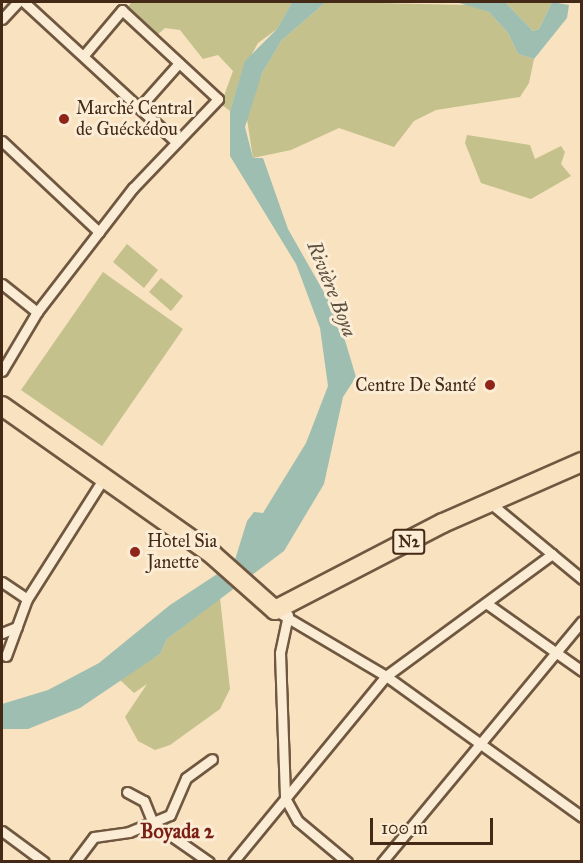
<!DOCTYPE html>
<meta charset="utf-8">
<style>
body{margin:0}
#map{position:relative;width:583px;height:863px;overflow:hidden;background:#f9e2bf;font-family:"IM FELL Great Primer",serif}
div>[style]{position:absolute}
.green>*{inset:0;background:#c4c18d}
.water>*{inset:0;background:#9ebeb1}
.river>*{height:15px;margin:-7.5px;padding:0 7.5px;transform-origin:7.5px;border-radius:7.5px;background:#9ebeb1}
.roads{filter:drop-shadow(2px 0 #705740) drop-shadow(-2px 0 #705740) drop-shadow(0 2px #705740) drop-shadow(0 -2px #705740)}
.street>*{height:9px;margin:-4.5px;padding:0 4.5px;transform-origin:4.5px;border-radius:4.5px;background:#fbecd5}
.highway>*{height:18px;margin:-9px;padding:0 9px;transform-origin:9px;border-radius:9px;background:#f9e2bf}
.dots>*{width:16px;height:16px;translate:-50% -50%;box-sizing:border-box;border:3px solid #fbecd5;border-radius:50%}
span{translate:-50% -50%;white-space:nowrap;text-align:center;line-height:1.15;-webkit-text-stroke:6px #fbecd5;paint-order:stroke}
.shield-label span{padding:2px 4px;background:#fbecd5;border:2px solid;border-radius:4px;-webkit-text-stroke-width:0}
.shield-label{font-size:16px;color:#432916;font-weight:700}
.poi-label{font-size:18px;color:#432916}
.left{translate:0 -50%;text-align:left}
.right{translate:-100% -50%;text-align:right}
.water-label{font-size:20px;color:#5a4e3d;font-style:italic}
.neighbourhood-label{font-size:20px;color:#7a1f14;font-weight:700}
.frame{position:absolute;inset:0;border:3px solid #432916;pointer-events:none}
.scale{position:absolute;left:370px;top:818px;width:123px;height:27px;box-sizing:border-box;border:3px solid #432916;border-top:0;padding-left:8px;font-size:18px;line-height:21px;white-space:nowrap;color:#432916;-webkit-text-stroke:4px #fbecd5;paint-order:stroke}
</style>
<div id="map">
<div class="green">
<i style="clip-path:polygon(132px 2px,292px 2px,277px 29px,258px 43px,242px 72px,230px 111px,221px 104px,233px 71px,218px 55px,203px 59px,180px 30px,165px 28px,155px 37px,126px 9px)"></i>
<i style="clip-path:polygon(326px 2px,470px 5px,489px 12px,508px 33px,518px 54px,534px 59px,529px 83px,520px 97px,436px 110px,414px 121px,394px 147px,339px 128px,291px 150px,253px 158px,246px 113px,262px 73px,282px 40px)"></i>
<i style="clip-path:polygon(505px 2px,552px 2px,539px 29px,533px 31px)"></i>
<i style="clip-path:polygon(467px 135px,530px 145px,535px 159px,561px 146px,565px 152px,561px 164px,571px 176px,531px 199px,481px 183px,465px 143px)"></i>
<i style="clip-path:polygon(127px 244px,158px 270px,144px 288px,113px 262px)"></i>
<i style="clip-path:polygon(103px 272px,183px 329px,102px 446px,21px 390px)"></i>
<i style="clip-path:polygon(161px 278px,183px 296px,171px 311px,149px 292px)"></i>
<i style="clip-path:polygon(220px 598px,230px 689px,220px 709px,170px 745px,155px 750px,138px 741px,125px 717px,147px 684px,134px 693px,119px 679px,160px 654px,167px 639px)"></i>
</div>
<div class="water">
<i style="clip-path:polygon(evenodd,292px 2px,326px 2px,282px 40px,262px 73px,245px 127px,253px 158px,263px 158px,288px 229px,338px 317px,356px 377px,343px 397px,324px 484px,284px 551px,167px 639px,160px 654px,80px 708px,28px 729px,2px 729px,2px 704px,48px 690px,99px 663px,170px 605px,234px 563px,247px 521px,254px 512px,263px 513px,306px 443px,328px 386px,320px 328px,296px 264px,230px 156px,230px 111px,245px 61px,277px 29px,292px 2px,316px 448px,311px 477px,289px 489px,314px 449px,316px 448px)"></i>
<i style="clip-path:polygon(456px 2px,505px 2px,533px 31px,539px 29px,552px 2px,569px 5px,567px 18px,534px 59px,518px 54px,508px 33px,489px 12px)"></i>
</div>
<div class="river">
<i style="left:291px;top:499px;width:75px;rotate:-63.8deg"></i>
</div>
<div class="roads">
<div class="street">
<i style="left:24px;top:2px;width:207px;rotate:42.6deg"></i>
<i style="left:2px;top:19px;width:23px;rotate:-47deg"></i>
<i style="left:139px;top:108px;width:60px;rotate:-48.4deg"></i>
<i style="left:2px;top:141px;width:133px;rotate:43.2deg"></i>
<i style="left:2px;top:284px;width:45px;rotate:38.7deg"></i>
<i style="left:2px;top:371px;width:69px;rotate:-59.3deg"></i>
<i style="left:37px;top:312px;width:157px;rotate:-52.3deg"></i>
<i style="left:133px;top:188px;width:123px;rotate:-46.3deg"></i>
<i style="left:218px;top:99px;width:131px;rotate:-137.2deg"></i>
<i style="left:122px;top:10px;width:59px;rotate:130.2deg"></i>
<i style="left:489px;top:502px;width:121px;rotate:39.6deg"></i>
<i style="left:2px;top:582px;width:30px;rotate:34deg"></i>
<i style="left:486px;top:603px;width:118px;rotate:35.3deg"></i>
<i style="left:276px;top:611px;width:128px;rotate:30.6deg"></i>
<i style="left:386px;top:676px;width:241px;rotate:35.7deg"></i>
<i style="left:288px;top:615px;width:39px;rotate:102deg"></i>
<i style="left:280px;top:653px;width:145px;rotate:88deg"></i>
<i style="left:285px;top:798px;width:26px;rotate:61deg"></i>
<i style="left:298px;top:821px;width:64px;rotate:39.9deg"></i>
<i style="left:2px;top:633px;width:16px;rotate:-22deg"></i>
<i style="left:6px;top:656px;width:61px;rotate:-69.8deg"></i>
<i style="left:27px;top:599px;width:140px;rotate:-57.6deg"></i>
<i style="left:127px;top:792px;width:19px;rotate:28deg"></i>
<i style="left:144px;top:801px;width:24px;rotate:68deg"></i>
<i style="left:153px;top:823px;width:68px;rotate:34.9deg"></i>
<i style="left:2px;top:831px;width:52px;rotate:36.4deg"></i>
<i style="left:75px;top:862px;width:31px;rotate:-53deg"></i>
<i style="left:94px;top:837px;width:35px;rotate:-8deg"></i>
<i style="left:129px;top:832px;width:44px;rotate:-22.5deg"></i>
<i style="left:170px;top:815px;width:40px;rotate:-66.6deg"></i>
<i style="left:186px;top:778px;width:32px;rotate:-36deg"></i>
<i style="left:233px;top:862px;width:241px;rotate:-50.6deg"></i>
<i style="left:386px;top:676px;width:206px;rotate:-36.3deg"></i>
<i style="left:382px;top:862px;width:313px;rotate:-50.3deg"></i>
</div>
<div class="highway">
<i style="left:2px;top:406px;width:258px;rotate:35.2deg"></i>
<i style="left:213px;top:555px;width:83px;rotate:41.6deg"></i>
<i style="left:275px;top:610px;width:189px;rotate:-27.4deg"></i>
<i style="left:443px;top:523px;width:152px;rotate:-23.7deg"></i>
</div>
</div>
<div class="dots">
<i style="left:64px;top:119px;background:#8f2418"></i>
<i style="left:490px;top:385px;background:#8f2418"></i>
<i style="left:135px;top:552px;background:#8f2418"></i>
</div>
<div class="shield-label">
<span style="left:409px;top:542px">N2</span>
</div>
<div class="poi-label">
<span class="left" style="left:76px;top:119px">Marché Central<br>de Guéckédou</span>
<span class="right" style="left:476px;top:385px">Centre De Santé</span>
<span class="left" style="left:147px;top:552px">Hotel Sia<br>Janette</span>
</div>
<div class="water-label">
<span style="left:332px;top:289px;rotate:68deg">Rivière Boya</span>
</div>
<div class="neighbourhood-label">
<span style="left:177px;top:831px">Boyada 2</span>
</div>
<div class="frame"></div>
<div class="scale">100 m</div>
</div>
